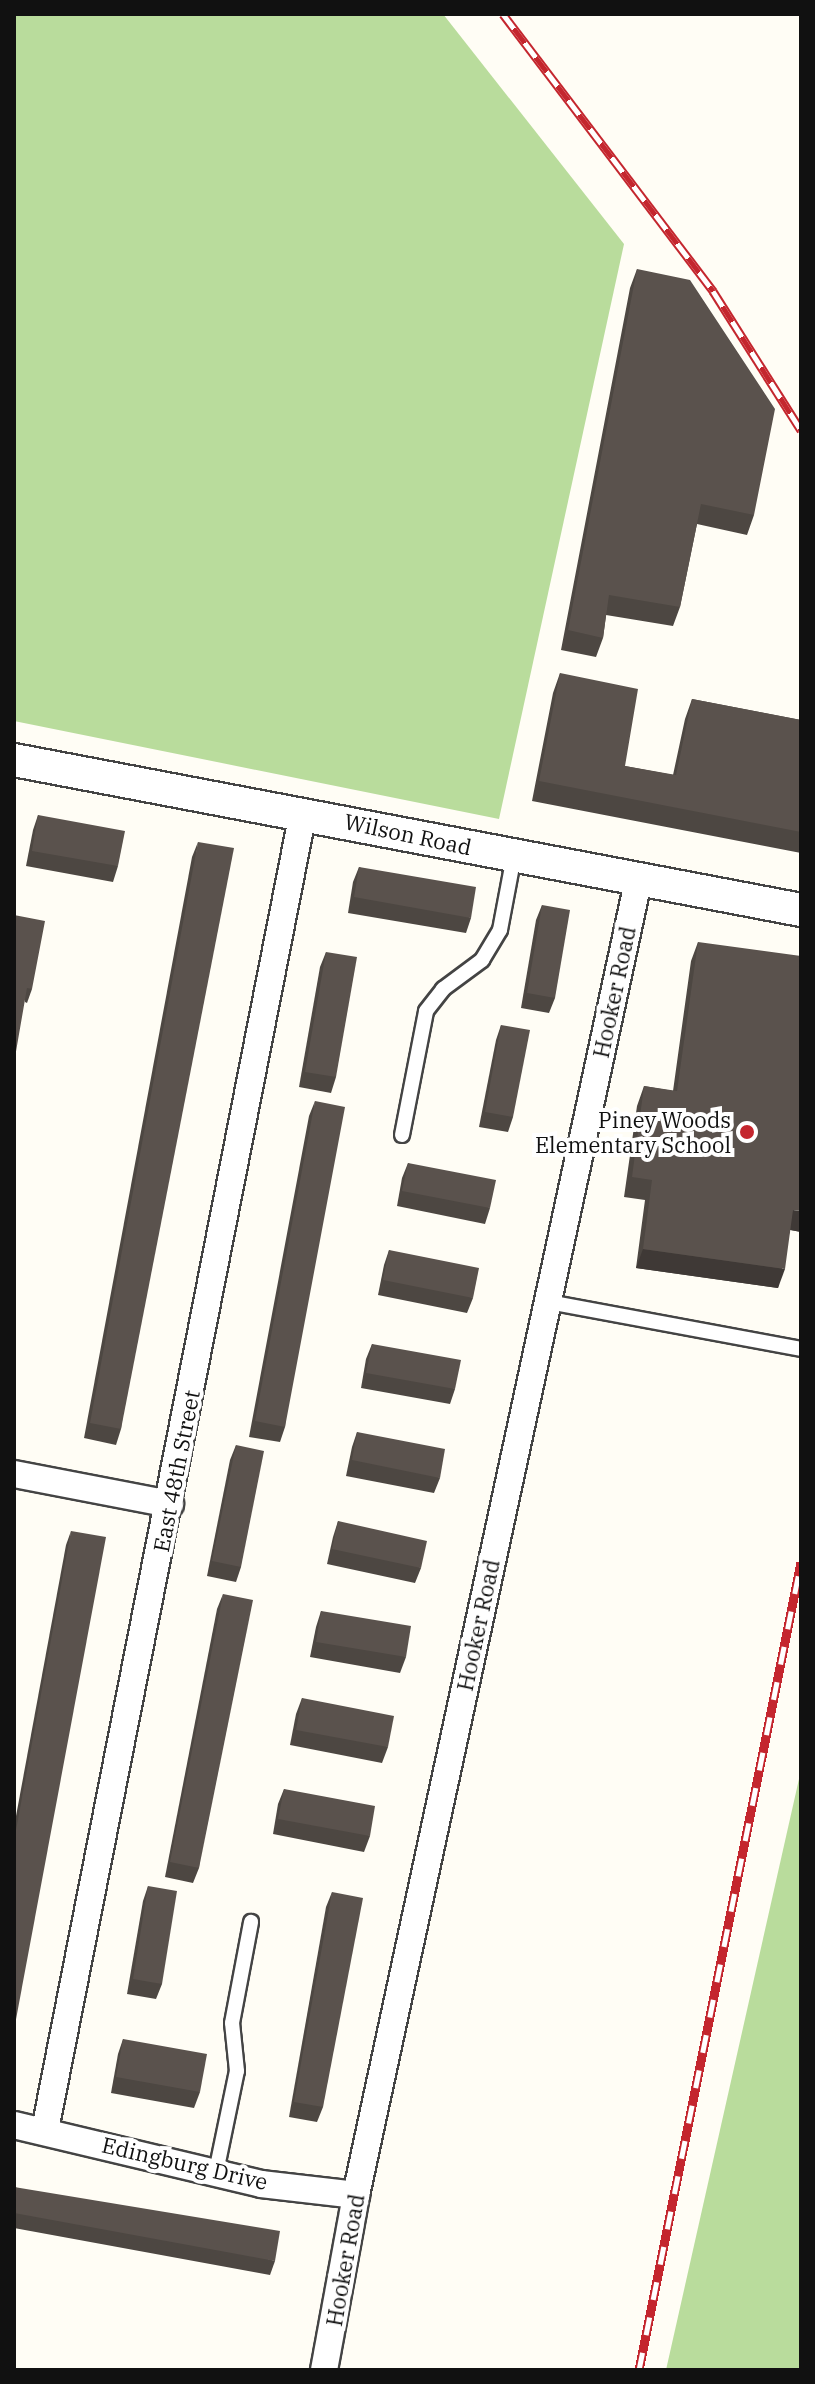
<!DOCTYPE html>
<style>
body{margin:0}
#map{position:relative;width:815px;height:2384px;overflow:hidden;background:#fffdf5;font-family:"IBM Plex Serif",serif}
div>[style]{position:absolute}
.forest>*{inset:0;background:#b9dc9c}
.roads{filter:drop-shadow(2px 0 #444) drop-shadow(-2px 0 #444) drop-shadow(0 2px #444) drop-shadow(0 -2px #444)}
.service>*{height:14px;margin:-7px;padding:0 7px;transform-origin:7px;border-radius:7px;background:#fff}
.minor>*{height:26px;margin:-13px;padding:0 13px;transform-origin:13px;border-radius:13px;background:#fff}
.tertiary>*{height:32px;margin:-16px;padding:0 16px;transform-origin:16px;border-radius:16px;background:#fff}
.rail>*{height:9px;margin-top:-4.5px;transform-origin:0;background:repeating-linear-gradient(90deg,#fff 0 18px,#c4262e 0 36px);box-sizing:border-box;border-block:2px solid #c4262e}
.wall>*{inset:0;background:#4d4742}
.shaded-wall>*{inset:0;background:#3f3936}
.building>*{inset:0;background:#5a524d}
.dots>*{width:22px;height:22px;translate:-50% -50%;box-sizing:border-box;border:4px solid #fff;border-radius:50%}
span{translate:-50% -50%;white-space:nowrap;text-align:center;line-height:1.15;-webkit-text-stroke:8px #fff;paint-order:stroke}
.street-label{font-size:22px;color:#111}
.poi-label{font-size:22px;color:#111}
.right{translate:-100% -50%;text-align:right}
.frame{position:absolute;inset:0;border:16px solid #111;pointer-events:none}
</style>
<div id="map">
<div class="forest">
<i style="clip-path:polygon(14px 14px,443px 14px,624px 244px,499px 819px,14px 721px)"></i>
<i style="clip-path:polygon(801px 1770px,801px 2370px,666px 2370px)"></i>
</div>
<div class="roads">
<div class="service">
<i style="left:402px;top:1135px;width:126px;rotate:-79deg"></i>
<i style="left:426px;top:1011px;width:28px;rotate:-52deg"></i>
<i style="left:443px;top:989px;width:49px;rotate:-36.6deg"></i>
<i style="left:482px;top:960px;width:35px;rotate:-59deg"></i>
<i style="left:500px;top:930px;width:75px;rotate:-79.3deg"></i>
<i style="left:548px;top:1302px;width:257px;rotate:10.5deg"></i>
<i style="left:216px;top:2172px;width:103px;rotate:-78.3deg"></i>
<i style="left:237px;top:2071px;width:48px;rotate:-95.9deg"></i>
<i style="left:232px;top:2023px;width:103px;rotate:-79.3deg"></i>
</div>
<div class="minor">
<i style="left:14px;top:1474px;width:159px;rotate:10.9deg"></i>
<i style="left:14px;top:2125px;width:254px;rotate:13.4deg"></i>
<i style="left:261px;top:2184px;width:96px;rotate:6.6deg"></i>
<i style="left:45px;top:2130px;width:1343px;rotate:-78.92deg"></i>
<i style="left:324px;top:2370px;width:178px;rotate:-79.6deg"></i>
<i style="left:356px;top:2195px;width:1343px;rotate:-77.88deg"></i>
</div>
<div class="tertiary">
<i style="left:14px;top:760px;width:801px;rotate:10.79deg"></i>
</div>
</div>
<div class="rail">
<i style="left:503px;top:14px;width:348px;rotate:52.8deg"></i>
<i style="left:713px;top:291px;width:165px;rotate:57.7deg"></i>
<i style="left:639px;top:2370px;width:824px;rotate:-78.66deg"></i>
</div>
<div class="wall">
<i style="clip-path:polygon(637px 269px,754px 515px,747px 535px,697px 524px,680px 607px,673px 626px,606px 615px,603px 638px,596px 657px,561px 650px,630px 288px)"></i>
<i style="clip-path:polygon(560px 673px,625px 766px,673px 775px,685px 719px,692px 699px,801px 720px,801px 853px,532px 801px,553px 693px)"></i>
<i style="clip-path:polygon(38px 815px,118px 866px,113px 882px,26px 866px,33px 830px)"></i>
<i style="clip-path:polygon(198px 842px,121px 1429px,116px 1445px,84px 1438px,192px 857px)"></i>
<i style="clip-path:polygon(359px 867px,471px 918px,466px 933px,348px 913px,353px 882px)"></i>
<i style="clip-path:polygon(542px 905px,555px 998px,549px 1013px,521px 1008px,536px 920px)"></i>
<i style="clip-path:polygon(14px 915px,32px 989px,27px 1003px,25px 1002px)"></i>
<i style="clip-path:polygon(698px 942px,801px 1232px,790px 1230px,778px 1288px,636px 1268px,645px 1200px,624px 1197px,637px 1106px,644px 1086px,673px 1091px,691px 961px)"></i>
<i style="clip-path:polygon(326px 952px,336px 1077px,331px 1093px,299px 1087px,320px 967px)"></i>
<i style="clip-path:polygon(501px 1025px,513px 1117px,508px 1132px,479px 1127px,496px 1040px)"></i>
<i style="clip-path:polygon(315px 1101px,285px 1427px,280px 1442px,249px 1437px,309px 1116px)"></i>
<i style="clip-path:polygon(408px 1163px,490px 1208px,485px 1224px,397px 1206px,402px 1178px)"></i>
<i style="clip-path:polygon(389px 1250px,473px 1298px,467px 1313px,378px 1295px,384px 1265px)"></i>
<i style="clip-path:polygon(372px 1344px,455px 1389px,450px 1404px,361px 1388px,366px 1359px)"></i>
<i style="clip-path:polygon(357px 1432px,440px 1478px,434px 1493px,346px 1476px,352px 1447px)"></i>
<i style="clip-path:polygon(236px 1445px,241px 1567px,236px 1582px,207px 1576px,230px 1460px)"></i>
<i style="clip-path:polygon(338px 1521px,421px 1568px,415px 1583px,327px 1564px,333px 1537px)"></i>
<i style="clip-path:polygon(71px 1531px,14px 2030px,14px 1827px,66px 1545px)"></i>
<i style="clip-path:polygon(223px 1594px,199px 1868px,193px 1883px,165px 1877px,217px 1609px)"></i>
<i style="clip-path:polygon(321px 1611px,406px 1657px,400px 1673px,310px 1657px,316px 1627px)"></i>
<i style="clip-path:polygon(302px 1698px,388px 1747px,382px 1763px,290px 1745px,296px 1714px)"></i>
<i style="clip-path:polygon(284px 1789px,370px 1836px,364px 1852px,273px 1834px,278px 1804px)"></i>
<i style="clip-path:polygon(148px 1886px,162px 1984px,156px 1999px,127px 1994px,143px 1901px)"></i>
<i style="clip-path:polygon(332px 1892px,323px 2107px,317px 2122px,289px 2117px,326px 1907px)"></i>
<i style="clip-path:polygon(123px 2039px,200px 2092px,194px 2108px,111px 2093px,118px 2054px)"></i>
<i style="clip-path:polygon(14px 2187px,275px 2261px,270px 2275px,14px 2228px)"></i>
</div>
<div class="shaded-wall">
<i style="clip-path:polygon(793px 1210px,801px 1211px,801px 1232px,786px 1229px)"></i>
<i style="clip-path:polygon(643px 1249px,785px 1269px,778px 1288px,636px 1268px)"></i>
</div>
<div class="building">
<i style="clip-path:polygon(637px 269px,690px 280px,775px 409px,754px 515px,701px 504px,680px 607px,609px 595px,603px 638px,568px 630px)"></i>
<i style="clip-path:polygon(560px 673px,638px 689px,625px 766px,676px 775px,692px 699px,801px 720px,801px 832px,539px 781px)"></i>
<i style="clip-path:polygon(38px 815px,125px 831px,118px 866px,32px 851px)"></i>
<i style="clip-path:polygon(198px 842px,234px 848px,121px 1429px,90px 1423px)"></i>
<i style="clip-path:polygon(359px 867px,476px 887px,471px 918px,354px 897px)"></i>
<i style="clip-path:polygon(542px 905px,570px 910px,555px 998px,527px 993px)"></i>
<i style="clip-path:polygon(14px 915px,45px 921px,32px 989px,27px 988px,14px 1063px)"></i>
<i style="clip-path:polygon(698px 942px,801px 956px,801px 1211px,793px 1210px,785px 1269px,643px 1249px,652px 1180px,632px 1177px,644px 1086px,677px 1091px)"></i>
<i style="clip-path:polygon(326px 952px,357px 957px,336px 1077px,305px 1072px)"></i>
<i style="clip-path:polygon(501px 1025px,530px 1030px,513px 1117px,485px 1112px)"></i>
<i style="clip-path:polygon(315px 1101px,345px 1107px,285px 1427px,255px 1421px)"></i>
<i style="clip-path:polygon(408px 1163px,496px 1180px,490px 1208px,402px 1191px)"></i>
<i style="clip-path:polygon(389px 1250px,479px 1268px,473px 1298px,383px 1280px)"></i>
<i style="clip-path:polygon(372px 1344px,461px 1360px,455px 1389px,366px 1373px)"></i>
<i style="clip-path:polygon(357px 1432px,445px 1449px,440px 1478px,352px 1460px)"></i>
<i style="clip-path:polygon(236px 1445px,264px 1451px,241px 1567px,212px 1561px)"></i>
<i style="clip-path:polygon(338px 1521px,427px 1541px,421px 1568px,332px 1549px)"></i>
<i style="clip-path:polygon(71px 1531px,106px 1537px,14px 2030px,14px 1841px)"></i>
<i style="clip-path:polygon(223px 1594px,253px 1600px,199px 1868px,170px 1862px)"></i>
<i style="clip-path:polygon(321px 1611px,411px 1626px,406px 1657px,316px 1642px)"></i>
<i style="clip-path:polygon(302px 1698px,394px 1716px,388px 1747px,296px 1730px)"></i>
<i style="clip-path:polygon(284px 1789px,375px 1806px,370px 1836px,278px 1819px)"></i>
<i style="clip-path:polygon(148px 1886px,177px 1891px,162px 1984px,133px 1979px)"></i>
<i style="clip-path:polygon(332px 1892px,363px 1898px,323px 2107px,294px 2102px)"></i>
<i style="clip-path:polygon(123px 2039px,207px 2054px,200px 2092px,116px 2077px)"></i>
<i style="clip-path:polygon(14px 2187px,280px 2231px,275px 2261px,14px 2213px)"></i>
</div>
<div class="dots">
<i style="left:747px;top:1132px;background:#c4262e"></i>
</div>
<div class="street-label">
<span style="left:408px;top:834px;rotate:12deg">Wilson Road</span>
<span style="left:614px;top:992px;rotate:-78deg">Hooker Road</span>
<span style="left:176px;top:1471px;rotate:-79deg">East 48th Street</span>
<span style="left:478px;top:1625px;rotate:-78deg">Hooker Road</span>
<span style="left:185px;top:2163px;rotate:13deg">Edingburg Drive</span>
<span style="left:345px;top:2260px;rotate:-80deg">Hooker Road</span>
</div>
<div class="poi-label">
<span class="right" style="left:731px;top:1132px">Piney Woods<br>Elementary School</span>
</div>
<div class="frame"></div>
</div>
